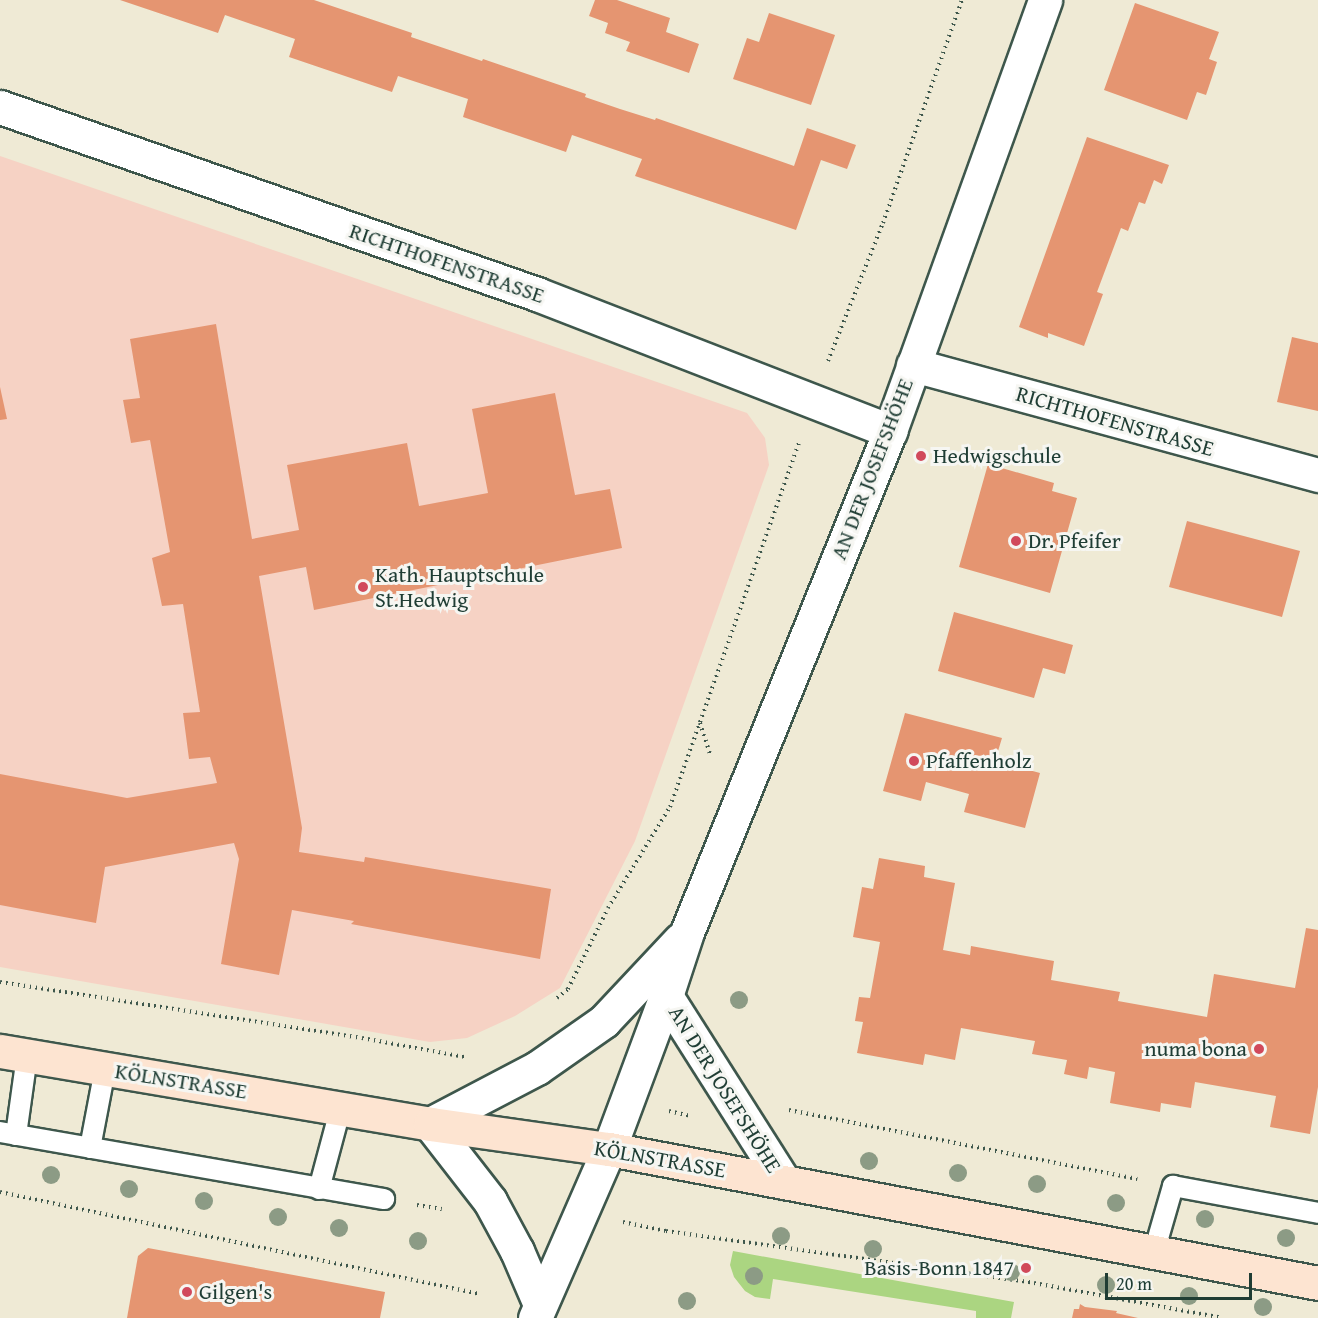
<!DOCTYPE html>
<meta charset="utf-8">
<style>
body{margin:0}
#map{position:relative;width:1318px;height:1318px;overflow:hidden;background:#efead5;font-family:"Gentium Book Plus",serif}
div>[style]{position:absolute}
.built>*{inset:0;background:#f6d2c4}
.green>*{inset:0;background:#abd581}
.building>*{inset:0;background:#e59571}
.path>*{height:4px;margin-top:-2px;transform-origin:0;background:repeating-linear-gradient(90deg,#3e574c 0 1.5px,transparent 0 6px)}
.roads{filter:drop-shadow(2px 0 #3e574c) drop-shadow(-2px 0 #3e574c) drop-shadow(0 2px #3e574c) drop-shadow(0 -2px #3e574c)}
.service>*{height:20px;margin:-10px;padding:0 10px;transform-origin:10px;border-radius:10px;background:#fff}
.minor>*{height:33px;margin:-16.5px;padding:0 16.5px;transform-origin:16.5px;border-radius:16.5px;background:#fff}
.tertiary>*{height:33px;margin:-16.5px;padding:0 16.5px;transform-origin:16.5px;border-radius:16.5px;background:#fff}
.secondary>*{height:33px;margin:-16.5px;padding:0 16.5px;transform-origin:16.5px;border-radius:16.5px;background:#fde4d1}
.trees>*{width:18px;height:18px;margin:-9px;border-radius:50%;background:#8c9b85}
.dots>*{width:16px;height:16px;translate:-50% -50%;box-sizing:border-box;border:3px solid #f6f6f2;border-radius:50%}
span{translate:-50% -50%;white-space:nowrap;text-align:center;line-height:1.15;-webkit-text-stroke:6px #f6f6f2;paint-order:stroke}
.street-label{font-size:22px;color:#1f3d34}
.poi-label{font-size:22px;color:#1f3d34}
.left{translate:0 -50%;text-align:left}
.right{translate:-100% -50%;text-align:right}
.scale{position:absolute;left:1105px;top:1273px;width:147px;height:27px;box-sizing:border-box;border:3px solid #1f3d34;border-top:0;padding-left:8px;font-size:18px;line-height:21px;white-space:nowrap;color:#1f3d34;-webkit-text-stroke:4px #f6f6f2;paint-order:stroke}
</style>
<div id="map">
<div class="built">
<i style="clip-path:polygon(0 156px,747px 413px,765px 438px,769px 465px,635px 841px,560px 988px,515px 1016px,467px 1038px,430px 1042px,0 967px)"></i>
</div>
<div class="green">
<i style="clip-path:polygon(733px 1251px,1014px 1302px,1011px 1318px,976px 1318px,976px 1311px,773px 1279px,770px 1299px,755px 1297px,745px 1291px,734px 1277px,730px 1265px)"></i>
</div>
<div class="building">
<i style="clip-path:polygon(120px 0,314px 0,412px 33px,411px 37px,482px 61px,483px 59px,586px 94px,585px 97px,620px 109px,655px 120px,656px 118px,794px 166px,807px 128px,856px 145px,847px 169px,821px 160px,796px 230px,635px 176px,642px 159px,572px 135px,566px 152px,463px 117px,468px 99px,398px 76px,392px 92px,289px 57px,295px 39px,225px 15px,218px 33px)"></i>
<i style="clip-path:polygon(595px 0,617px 0,670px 18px,666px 32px,699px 44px,689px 73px,626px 51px,630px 42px,605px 33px,608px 23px,589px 16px)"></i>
<i style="clip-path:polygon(1135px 3px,1219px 32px,1209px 59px,1217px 62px,1206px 95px,1197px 92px,1187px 120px,1104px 90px)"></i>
<i style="clip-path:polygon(769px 13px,835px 35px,811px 105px,733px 79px,747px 38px,759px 42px)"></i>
<i style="clip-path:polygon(1087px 137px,1169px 165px,1162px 184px,1154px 180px,1145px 204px,1139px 202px,1128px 231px,1121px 228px,1097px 292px,1103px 294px,1084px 346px,1048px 333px,1048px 338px,1019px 327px)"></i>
<i style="clip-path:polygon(216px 324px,252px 539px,299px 530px,287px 465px,407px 443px,419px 506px,488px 493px,472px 409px,555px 393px,575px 495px,610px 489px,622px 548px,314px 610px,306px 567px,259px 576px,302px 828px,299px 852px,364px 862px,365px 857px,551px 889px,540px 959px,351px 924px,354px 921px,292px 910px,279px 975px,221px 964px,239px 859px,234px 843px,105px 867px,96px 923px,0 905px,0 774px,127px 798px,217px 783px,210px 757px,189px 759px,183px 713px,200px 712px,183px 604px,162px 606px,152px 558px,170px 552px,150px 440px,131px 443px,123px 400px,140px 398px,130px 339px)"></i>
<i style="clip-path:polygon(1292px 337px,1318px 343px,1318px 411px,1277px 402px)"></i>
<i style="clip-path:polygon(0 387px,7px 419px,0 420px)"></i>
<i style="clip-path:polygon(988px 464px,1054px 483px,1052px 491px,1077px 498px,1050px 593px,959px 567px)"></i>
<i style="clip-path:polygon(1187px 521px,1300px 551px,1282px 617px,1169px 587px)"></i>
<i style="clip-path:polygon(954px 612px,1073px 645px,1065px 674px,1043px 668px,1034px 698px,938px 671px)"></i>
<i style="clip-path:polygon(905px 713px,1002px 738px,995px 761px,1040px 773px,1025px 828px,964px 812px,969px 794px,926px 782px,921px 801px,883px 791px)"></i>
<i style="clip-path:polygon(879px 858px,925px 866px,924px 877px,955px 883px,943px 950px,970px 955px,971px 946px,1054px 961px,1051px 980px,1120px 992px,1118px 1001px,1207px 1017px,1214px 974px,1295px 988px,1306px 928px,1318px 930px,1318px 1087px,1310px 1134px,1270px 1127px,1276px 1096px,1195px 1082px,1191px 1108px,1161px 1103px,1160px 1112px,1110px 1103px,1115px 1072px,1089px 1067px,1087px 1079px,1064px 1074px,1067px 1060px,1032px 1054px,1035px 1041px,961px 1028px,955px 1060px,925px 1054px,923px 1065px,857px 1053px,863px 1022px,855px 1021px,859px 997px,870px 998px,880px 942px,853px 937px,862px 887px,873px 889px)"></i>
<i style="clip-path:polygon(148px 1248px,385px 1292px,380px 1318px,127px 1318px,138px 1256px)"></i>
<i style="clip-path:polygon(1080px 1304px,1085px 1307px,1117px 1311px,1116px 1313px,1138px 1318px,1072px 1318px,1074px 1309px,1079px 1309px)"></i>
</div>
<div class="path">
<i style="left:828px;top:361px;width:149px;rotate:-68.3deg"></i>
<i style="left:883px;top:223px;width:237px;rotate:-70.5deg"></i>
<i style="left:700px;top:723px;width:35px;rotate:72deg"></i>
<i style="left:0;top:982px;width:366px;rotate:8.8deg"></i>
<i style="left:362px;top:1038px;width:105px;rotate:10.5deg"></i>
<i style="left:557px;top:998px;width:14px;rotate:-39deg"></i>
<i style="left:568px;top:989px;width:90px;rotate:-63.7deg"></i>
<i style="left:608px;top:908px;width:119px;rotate:-58.5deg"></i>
<i style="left:670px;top:807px;width:387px;rotate:-70.5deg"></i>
<i style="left:789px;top:1110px;width:355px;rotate:11.2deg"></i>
<i style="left:669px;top:1111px;width:23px;rotate:13deg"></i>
<i style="left:0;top:1192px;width:488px;rotate:12deg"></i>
<i style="left:417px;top:1205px;width:25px;rotate:9deg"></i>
<i style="left:623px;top:1222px;width:44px;rotate:11.8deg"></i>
<i style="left:666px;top:1231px;width:372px;rotate:8deg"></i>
<i style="left:1034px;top:1283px;width:191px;rotate:10.5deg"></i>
</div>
<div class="roads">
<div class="service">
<i style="left:0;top:1132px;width:390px;rotate:9.9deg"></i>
<i style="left:16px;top:1135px;width:80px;rotate:-82.1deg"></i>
<i style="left:90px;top:1148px;width:80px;rotate:-79.2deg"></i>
<i style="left:319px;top:1189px;width:85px;rotate:-75deg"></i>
<i style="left:1154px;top:1252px;width:69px;rotate:-73.9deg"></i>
<i style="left:1173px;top:1186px;width:147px;rotate:10.5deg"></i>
</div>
<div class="minor">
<i style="left:0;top:107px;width:569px;rotate:19.2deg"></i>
<i style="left:537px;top:294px;width:379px;rotate:21.2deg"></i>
<i style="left:913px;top:365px;width:420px;rotate:15.2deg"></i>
</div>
<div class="tertiary">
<i style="left:666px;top:996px;width:220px;rotate:57.6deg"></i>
<i style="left:539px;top:1302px;width:56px;rotate:-113.3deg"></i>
<i style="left:517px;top:1251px;width:57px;rotate:-118.4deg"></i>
<i style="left:490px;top:1201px;width:98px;rotate:-127.9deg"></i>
<i style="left:430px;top:1124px;width:121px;rotate:-27.6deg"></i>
<i style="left:537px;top:1068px;width:82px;rotate:-35deg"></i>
<i style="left:604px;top:1021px;width:111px;rotate:-46.8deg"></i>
<i style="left:535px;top:1318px;width:184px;rotate:-66.4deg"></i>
<i style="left:609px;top:1149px;width:163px;rotate:-69.6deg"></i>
<i style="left:666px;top:996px;width:67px;rotate:-71.8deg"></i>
<i style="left:687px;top:932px;width:541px;rotate:-67.94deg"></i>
<i style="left:890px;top:431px;width:458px;rotate:-70.2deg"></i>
</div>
<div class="secondary">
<i style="left:0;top:1051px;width:436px;rotate:9.6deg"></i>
<i style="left:430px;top:1124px;width:181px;rotate:8deg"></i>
<i style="left:609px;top:1149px;width:722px;rotate:10.7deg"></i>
</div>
</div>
<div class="trees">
<i style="left:739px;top:1000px"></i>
<i style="left:869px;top:1161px"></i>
<i style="left:958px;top:1173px"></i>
<i style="left:51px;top:1175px"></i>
<i style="left:1037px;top:1184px"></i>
<i style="left:129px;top:1189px"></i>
<i style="left:204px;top:1201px"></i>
<i style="left:1116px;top:1203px"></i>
<i style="left:278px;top:1217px"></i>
<i style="left:1205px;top:1219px"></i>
<i style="left:339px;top:1228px"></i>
<i style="left:781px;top:1236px"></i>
<i style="left:1286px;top:1238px"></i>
<i style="left:418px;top:1241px"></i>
<i style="left:873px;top:1249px"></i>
<i style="left:1011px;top:1272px"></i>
<i style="left:754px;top:1276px"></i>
<i style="left:1106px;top:1285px"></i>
<i style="left:1189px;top:1296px"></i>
<i style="left:687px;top:1301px"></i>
<i style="left:1263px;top:1307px"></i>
</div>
<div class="dots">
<i style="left:921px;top:456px;background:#d1495b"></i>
<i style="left:1016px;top:541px;background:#d1495b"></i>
<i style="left:363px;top:587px;background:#d1495b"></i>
<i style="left:914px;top:761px;background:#d1495b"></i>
<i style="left:1259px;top:1049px;background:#d1495b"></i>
<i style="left:1026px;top:1268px;background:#d1495b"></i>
<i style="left:187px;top:1292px;background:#d1495b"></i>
</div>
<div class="street-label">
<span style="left:447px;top:263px;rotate:19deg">RICHTHOFENSTRASSE</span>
<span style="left:1115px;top:421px;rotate:16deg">RICHTHOFENSTRASSE</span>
<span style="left:872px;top:469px;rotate:-69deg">AN DER JOSEFSHÖHE</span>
<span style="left:181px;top:1081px;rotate:9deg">KÖLNSTRASSE</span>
<span style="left:725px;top:1089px;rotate:58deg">AN DER JOSEFSHÖHE</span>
<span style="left:660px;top:1159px;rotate:10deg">KÖLNSTRASSE</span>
</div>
<div class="poi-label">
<span class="left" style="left:933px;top:456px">Hedwigschule</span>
<span class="left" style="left:1028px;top:541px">Dr. Pfeifer</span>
<span class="left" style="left:375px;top:587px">Kath. Hauptschule<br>St.Hedwig</span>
<span class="left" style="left:926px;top:761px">Pfaffenholz</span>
<span class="right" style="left:1247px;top:1049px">numa bona</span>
<span class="right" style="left:1014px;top:1268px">Basis-Bonn 1847</span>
<span class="left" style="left:199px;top:1292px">Gilgen's</span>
</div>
<div class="scale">20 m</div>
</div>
